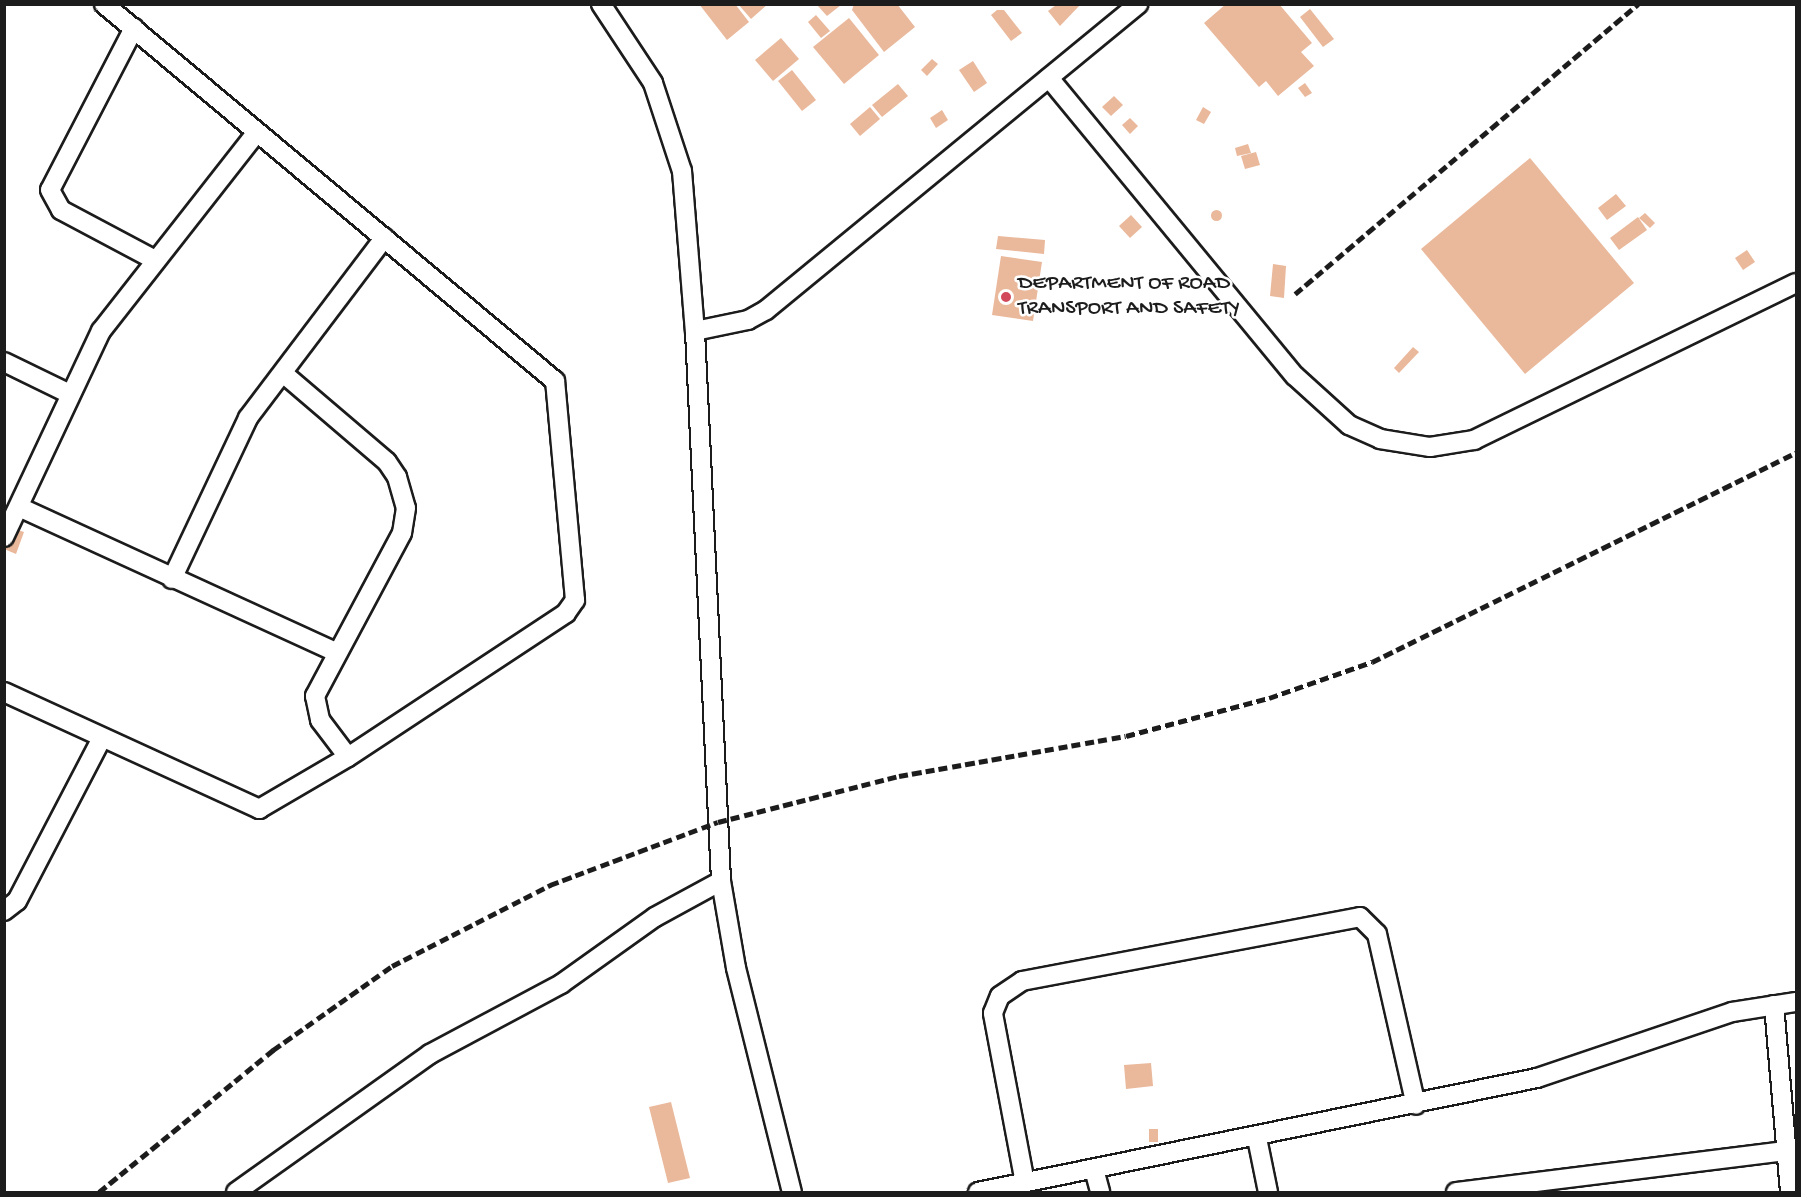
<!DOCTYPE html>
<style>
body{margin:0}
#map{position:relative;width:1801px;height:1197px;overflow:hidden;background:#fff;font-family:"Gochi Hand",sans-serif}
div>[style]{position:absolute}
.building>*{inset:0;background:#eab89b}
.round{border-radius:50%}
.roads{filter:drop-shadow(2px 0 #1c1c1c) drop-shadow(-2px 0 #1c1c1c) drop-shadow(0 2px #1c1c1c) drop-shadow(0 -2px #1c1c1c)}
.minor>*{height:18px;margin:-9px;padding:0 9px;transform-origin:9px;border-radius:9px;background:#fff}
.rail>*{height:4.5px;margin-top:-2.25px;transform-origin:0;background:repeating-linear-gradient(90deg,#1c1c1c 0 9px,transparent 0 13.5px)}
.dots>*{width:16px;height:16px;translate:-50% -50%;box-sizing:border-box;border:3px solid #fff;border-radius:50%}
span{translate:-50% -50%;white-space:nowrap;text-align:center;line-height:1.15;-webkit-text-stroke:5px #fff;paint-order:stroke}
.poi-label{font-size:22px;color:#1c1c1c}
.left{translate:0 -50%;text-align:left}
.frame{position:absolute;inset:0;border:6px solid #1c1c1c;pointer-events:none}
</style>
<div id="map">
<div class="building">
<i style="clip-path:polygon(699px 4px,735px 4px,749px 22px,727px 40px)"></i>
<i style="clip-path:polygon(738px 4px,768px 4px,751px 19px)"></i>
<i style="clip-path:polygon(854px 4px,897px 4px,915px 27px,884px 52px,852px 10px)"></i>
<i style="clip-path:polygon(1226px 4px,1279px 4px,1312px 43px,1301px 52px,1314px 66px,1278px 96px,1266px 81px,1259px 87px,1204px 23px)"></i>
<i style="clip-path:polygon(817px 5px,841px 5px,827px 16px)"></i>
<i style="clip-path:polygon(1056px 5px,1080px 5px,1060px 26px,1048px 11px)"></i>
<i style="clip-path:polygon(1310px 9px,1334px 39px,1323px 47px,1300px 17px)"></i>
<i style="clip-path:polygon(997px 10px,1004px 10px,1022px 33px,1011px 41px,991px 15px)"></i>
<i style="clip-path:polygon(816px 15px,830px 31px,821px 38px,808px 22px)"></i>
<i style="clip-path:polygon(849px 18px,879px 55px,844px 84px,813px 47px)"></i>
<i style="clip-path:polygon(781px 38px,799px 59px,773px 81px,755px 60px)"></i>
<i style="clip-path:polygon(932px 59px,938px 64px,927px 76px,921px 70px)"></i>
<i style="clip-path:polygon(973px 61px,987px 83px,974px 92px,959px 70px)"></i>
<i style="clip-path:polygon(792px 70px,816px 100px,802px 111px,778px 81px)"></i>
<i style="clip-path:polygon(1305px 83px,1312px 93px,1305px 97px,1298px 88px)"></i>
<i style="clip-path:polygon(898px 84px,908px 96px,882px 117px,872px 105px)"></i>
<i style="clip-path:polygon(1114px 96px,1123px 105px,1111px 116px,1102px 107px)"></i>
<i style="clip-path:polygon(870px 107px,880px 119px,860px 136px,850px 124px)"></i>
<i style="clip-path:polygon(1203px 107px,1211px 112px,1204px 124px,1196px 120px)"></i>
<i style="clip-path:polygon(942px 110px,948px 120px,936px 128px,930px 118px)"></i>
<i style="clip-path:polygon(1130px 118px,1138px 126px,1130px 134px,1122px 125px)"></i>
<i style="clip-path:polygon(1248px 144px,1251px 153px,1237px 156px,1235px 148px)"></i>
<i style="clip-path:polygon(1256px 152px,1260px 165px,1245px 169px,1241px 156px)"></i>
<i style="clip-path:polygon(1530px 158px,1634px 283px,1525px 374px,1421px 249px)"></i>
<i style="clip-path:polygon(1616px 194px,1626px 206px,1607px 220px,1598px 208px)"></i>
<i class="round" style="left:1210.5px;top:209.5px;width:11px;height:11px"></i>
<i style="clip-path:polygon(1645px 213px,1655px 223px,1650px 228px,1639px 218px)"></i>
<i style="clip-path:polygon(1131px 215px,1142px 227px,1130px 238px,1119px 226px)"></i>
<i style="clip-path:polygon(1638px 217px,1647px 230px,1619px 250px,1610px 238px)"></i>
<i style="clip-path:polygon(998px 236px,1045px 240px,1044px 254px,996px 249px)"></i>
<i style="clip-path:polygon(1747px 250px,1755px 262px,1743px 270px,1735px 258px)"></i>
<i style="clip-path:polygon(1001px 256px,1042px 262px,1033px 321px,992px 315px)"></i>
<i style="clip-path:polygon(1273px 264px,1286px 266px,1284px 298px,1270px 296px)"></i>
<i style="clip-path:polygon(1413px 347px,1419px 352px,1399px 373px,1394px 368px)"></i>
<i style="clip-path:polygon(12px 528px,24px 532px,16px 554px,4px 549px)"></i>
<i style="clip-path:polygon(1151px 1063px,1153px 1086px,1126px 1089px,1124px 1065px)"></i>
<i style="clip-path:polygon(671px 1102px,690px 1178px,668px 1183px,649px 1107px)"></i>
<i style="clip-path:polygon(1149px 1129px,1158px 1129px,1158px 1142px,1149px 1142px)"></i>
</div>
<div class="roads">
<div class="minor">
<i style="left:601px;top:4px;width:95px;rotate:56.6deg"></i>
<i style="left:653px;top:83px;width:93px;rotate:71.8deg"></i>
<i style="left:682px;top:171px;width:161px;rotate:85.4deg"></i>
<i style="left:695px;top:331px;width:551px;rotate:87.29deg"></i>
<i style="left:721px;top:881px;width:88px;rotate:80.2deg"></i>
<i style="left:736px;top:968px;width:231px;rotate:76deg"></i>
<i style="left:134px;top:28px;width:182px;rotate:117.4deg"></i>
<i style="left:50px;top:190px;width:23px;rotate:61deg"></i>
<i style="left:61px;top:210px;width:106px;rotate:28deg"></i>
<i style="left:1049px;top:78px;width:386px;rotate:50.5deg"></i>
<i style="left:1295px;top:376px;width:73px;rotate:42.2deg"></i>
<i style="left:1349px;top:425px;width:34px;rotate:24deg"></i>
<i style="left:1380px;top:439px;width:51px;rotate:9.1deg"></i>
<i style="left:1430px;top:447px;width:45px;rotate:-9deg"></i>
<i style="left:1474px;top:440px;width:358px;rotate:-26deg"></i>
<i style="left:695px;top:331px;width:54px;rotate:-11.7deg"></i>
<i style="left:748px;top:320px;width:21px;rotate:-29deg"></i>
<i style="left:766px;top:310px;width:482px;rotate:-39.4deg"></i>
<i style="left:4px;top:362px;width:73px;rotate:25.9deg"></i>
<i style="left:284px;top:374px;width:135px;rotate:40.5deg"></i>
<i style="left:387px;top:462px;width:18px;rotate:56deg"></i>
<i style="left:397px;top:477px;width:32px;rotate:74deg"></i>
<i style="left:406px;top:508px;width:25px;rotate:99deg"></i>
<i style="left:402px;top:533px;width:185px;rotate:118.1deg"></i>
<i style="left:315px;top:696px;width:25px;rotate:78deg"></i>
<i style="left:320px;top:720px;width:46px;rotate:52.9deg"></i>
<i style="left:19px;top:507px;width:348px;rotate:24.6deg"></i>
<i style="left:4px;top:537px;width:228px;rotate:-64.8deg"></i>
<i style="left:101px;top:331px;width:251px;rotate:-51.9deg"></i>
<i style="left:172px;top:579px;width:178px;rotate:-64.7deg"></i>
<i style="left:248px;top:418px;width:226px;rotate:-52.9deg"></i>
<i style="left:4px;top:692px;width:281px;rotate:24.6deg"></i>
<i style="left:259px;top:809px;width:103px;rotate:-30.3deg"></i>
<i style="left:348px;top:757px;width:261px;rotate:-33.4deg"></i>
<i style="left:566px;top:613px;width:16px;rotate:-55deg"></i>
<i style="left:575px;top:600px;width:220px;rotate:-95.2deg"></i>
<i style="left:555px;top:381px;width:588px;rotate:-140.11deg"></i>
<i style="left:4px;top:911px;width:16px;rotate:-38deg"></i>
<i style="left:17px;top:901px;width:184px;rotate:-62.5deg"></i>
<i style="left:1774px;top:1005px;width:188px;rotate:85.1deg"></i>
<i style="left:1257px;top:1138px;width:55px;rotate:78.5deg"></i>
<i style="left:1094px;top:1169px;width:24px;rotate:75deg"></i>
<i style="left:1025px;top:1183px;width:173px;rotate:-100.7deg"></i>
<i style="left:993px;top:1013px;width:18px;rotate:-68deg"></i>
<i style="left:1000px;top:996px;width:27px;rotate:-34deg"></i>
<i style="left:1022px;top:981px;width:344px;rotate:-10.7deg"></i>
<i style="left:1360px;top:917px;width:24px;rotate:45deg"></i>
<i style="left:1377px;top:934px;width:175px;rotate:77.2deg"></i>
<i style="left:236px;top:1192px;width:238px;rotate:-35.4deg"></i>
<i style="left:430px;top:1054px;width:149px;rotate:-28.1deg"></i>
<i style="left:561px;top:984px;width:115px;rotate:-35.5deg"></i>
<i style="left:655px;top:917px;width:75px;rotate:-28.6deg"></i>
<i style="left:978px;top:1192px;width:571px;rotate:-11.53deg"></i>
<i style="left:1537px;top:1078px;width:206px;rotate:-18.7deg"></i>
<i style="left:1732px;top:1012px;width:65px;rotate:-8.9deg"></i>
<i style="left:1456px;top:1192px;width:333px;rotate:-7.1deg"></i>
</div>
</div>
<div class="rail">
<i style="left:1295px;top:294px;width:449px;rotate:-40.2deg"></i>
<i style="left:99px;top:1192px;width:225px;rotate:-39.2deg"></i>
<i style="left:273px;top:1050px;width:146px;rotate:-35.2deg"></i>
<i style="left:392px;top:966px;width:178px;rotate:-27.1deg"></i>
<i style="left:550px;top:885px;width:179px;rotate:-20.6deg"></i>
<i style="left:718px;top:822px;width:187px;rotate:-14.3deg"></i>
<i style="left:899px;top:776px;width:230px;rotate:-10deg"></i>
<i style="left:1126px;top:736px;width:148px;rotate:-14.9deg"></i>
<i style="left:1269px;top:698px;width:109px;rotate:-19.3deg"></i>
<i style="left:1372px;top:662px;width:473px;rotate:-26.3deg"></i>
</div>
<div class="dots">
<i style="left:1006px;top:297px;background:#d1495b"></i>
</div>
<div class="poi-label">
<span class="left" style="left:1018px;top:297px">DEPARTMENT OF ROAD<br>TRANSPORT AND SAFETY</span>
</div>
<div class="frame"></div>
</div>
